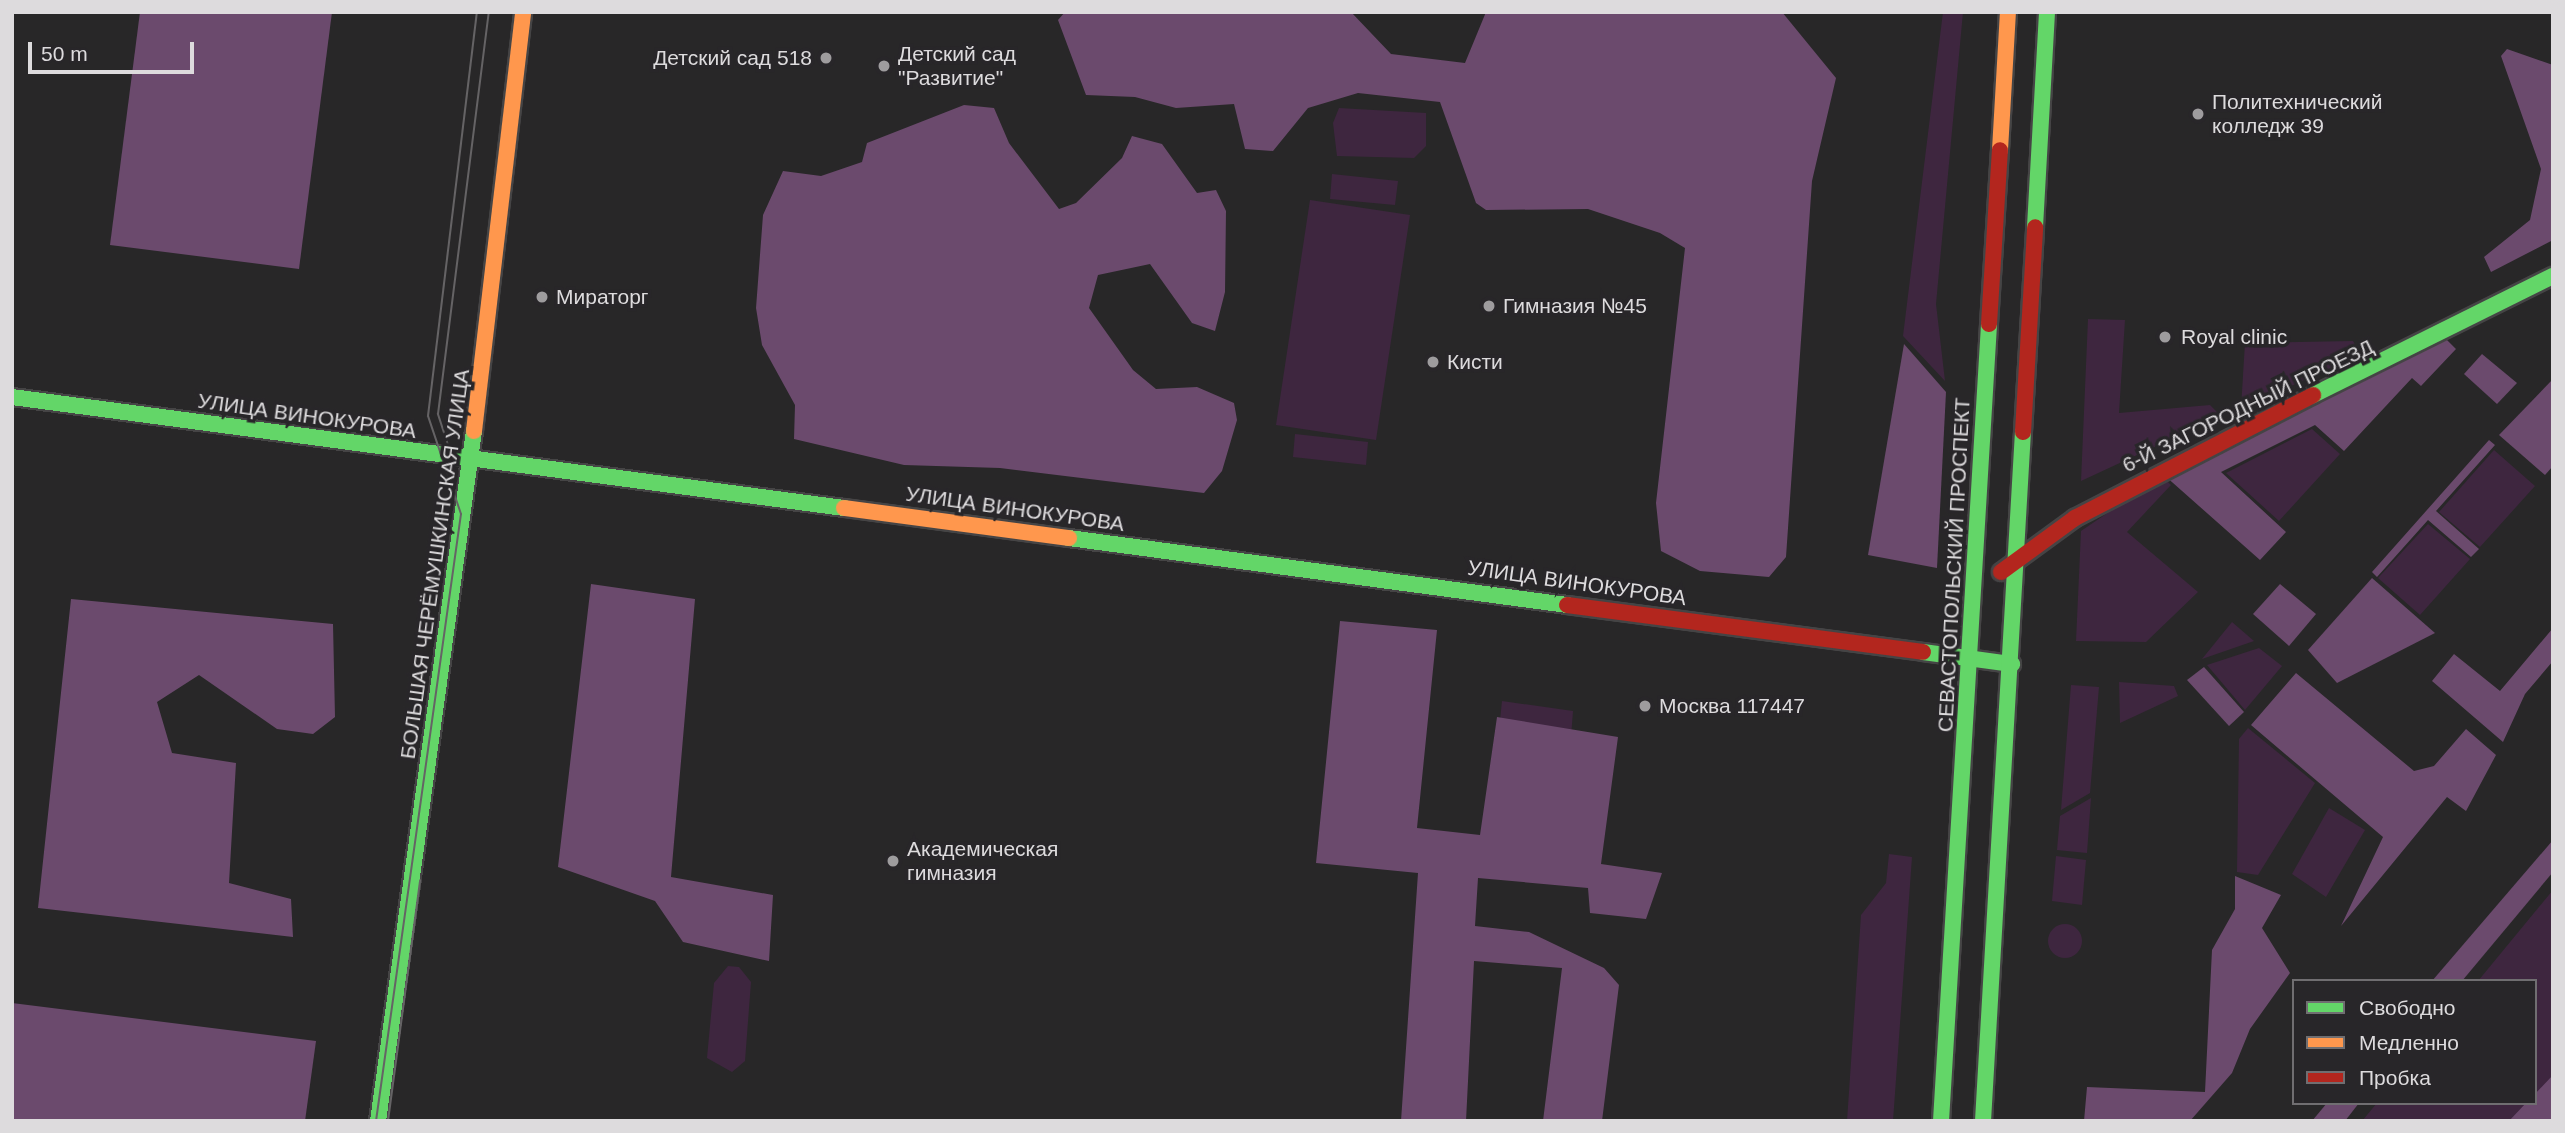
<!DOCTYPE html>
<meta charset="utf-8">
<style>
body{margin:0}
#map{position:relative;width:2565px;height:1133px;overflow:hidden;background:#282728;font-family:Helvetica,sans-serif}
div>[style]{position:absolute}
.green>*{inset:0;background:#3e263f}
.round{border-radius:50%}
.forest>*{inset:0;background:#6b4a6d}
.roads{filter:drop-shadow(2px 0 #454445) drop-shadow(-2px 0 #454445) drop-shadow(0 2px #454445) drop-shadow(0 -2px #454445)}
.fast>*{height:16px;margin:-8px;padding:0 8px;transform-origin:8px;border-radius:8px;background:#63d668}
.slow>*{height:16px;margin:-8px;padding:0 8px;transform-origin:8px;border-radius:8px;background:#ff974d}
.jam>*{height:16px;margin:-8px;padding:0 8px;transform-origin:8px;border-radius:8px;background:#b3261e}
.tram>*{height:2px;margin:-1px;padding:0 1px;transform-origin:1px;border-radius:1px;background:#656365}
.dots>*{width:19px;height:19px;translate:-50% -50%;box-sizing:border-box;border:4px solid #282629;border-radius:50%}
span{translate:-50% -50%;white-space:nowrap;text-align:center;line-height:1.15;-webkit-text-stroke:7px #282629;paint-order:stroke}
.poi-label{font-size:21px;color:#dddbdd}
.left{translate:0 -50%;text-align:left}
.right{translate:-100% -50%;text-align:right}
.street-label{font-size:21px;color:#dddbdd}
.frame{position:absolute;inset:0;border:14px solid #dddbdd;pointer-events:none}
.legend{position:absolute;left:2292px;top:979px;width:245px;height:126px;box-sizing:border-box;background:#282629;border:2px solid #706e71;margin:0;padding:9px 12px;list-style:none;font-size:21px;color:#dddbdd}
.legend li{display:flex;align-items:center;gap:14px;height:35px}
.legend b{width:35px;border:2px solid #706e71}
.scale{position:absolute;left:28px;top:42px;width:166px;height:32px;box-sizing:border-box;border:4px solid #dddbdd;border-top:0;padding-left:9px;font-size:21px;line-height:24px;white-space:nowrap;color:#dddbdd;-webkit-text-stroke:5px #282629;paint-order:stroke}
</style>
<div id="map">
<div class="green">
<i style="clip-path:polygon(1943px 12px,1963px 12px,1936px 304px,1945px 381px,1903px 336px)"></i>
<i style="clip-path:polygon(1339px 108px,1426px 113px,1426px 146px,1414px 158px,1337px 156px,1333px 123px)"></i>
<i style="clip-path:polygon(1332px 174px,1398px 181px,1395px 205px,1330px 199px)"></i>
<i style="clip-path:polygon(1310px 200px,1410px 215px,1376px 440px,1276px 425px)"></i>
<i style="clip-path:polygon(2088px 319px,2125px 320px,2119px 413px,2210px 405px,2221px 416px,2081px 481px)"></i>
<i style="clip-path:polygon(2353px 341px,2361px 355px,2241px 408px,2245px 343px)"></i>
<i style="clip-path:polygon(2312px 429px,2340px 454px,2279px 521px,2226px 473px)"></i>
<i style="clip-path:polygon(1295px 434px,1368px 442px,1366px 465px,1293px 457px)"></i>
<i style="clip-path:polygon(2494px 450px,2535px 486px,2480px 547px,2439px 512px)"></i>
<i style="clip-path:polygon(2162px 476px,2171px 485px,2127px 532px,2198px 592px,2146px 642px,2076px 641px,2081px 531px)"></i>
<i style="clip-path:polygon(2428px 524px,2470px 559px,2420px 615px,2378px 578px)"></i>
<i style="clip-path:polygon(2232px 622px,2254px 641px,2202px 659px)"></i>
<i style="clip-path:polygon(2259px 648px,2282px 666px,2245px 710px,2207px 665px)"></i>
<i style="clip-path:polygon(2119px 682px,2174px 686px,2178px 696px,2120px 723px)"></i>
<i style="clip-path:polygon(2071px 685px,2099px 687px,2090px 793px,2061px 810px)"></i>
<i style="clip-path:polygon(1502px 701px,1573px 711px,1571px 737px,1499px 730px)"></i>
<i style="clip-path:polygon(2248px 728px,2315px 783px,2258px 875px,2237px 872px,2239px 739px)"></i>
<i style="clip-path:polygon(2091px 798px,2087px 853px,2057px 850px,2060px 816px)"></i>
<i style="clip-path:polygon(2329px 808px,2365px 830px,2326px 897px,2292px 874px)"></i>
<i style="clip-path:polygon(1889px 854px,1912px 857px,1893px 1121px,1847px 1121px,1861px 915px,1886px 883px)"></i>
<i style="clip-path:polygon(2056px 856px,2086px 860px,2082px 905px,2052px 901px)"></i>
<i style="clip-path:polygon(2553px 890px,2553px 1121px,2362px 1121px,2377px 1103px,2535px 1103px,2535px 981px,2478px 981px)"></i>
<i class="round" style="left:2048px;top:924px;width:34px;height:34px"></i>
<i style="clip-path:polygon(728px 966px,739px 967px,751px 982px,745px 1061px,732px 1072px,707px 1058px,714px 983px)"></i>
</div>
<div class="forest">
<i style="clip-path:polygon(140px 12px,332px 12px,299px 269px,110px 245px)"></i>
<i style="clip-path:polygon(1065px 12px,1351px 12px,1391px 54px,1465px 63px,1486px 12px,1782px 12px,1836px 78px,1812px 181px,1786px 557px,1769px 577px,1700px 571px,1661px 551px,1656px 503px,1685px 248px,1660px 233px,1588px 209px,1486px 210px,1476px 203px,1440px 102px,1358px 93px,1308px 108px,1273px 151px,1245px 149px,1234px 104px,1176px 108px,1135px 97px,1086px 95px,1058px 20px)"></i>
<i style="clip-path:polygon(2507px 49px,2553px 65px,2553px 240px,2491px 272px,2484px 257px,2530px 220px,2541px 169px,2501px 56px)"></i>
<i style="clip-path:polygon(964px 105px,994px 108px,1009px 143px,1059px 209px,1076px 203px,1122px 158px,1132px 136px,1162px 144px,1197px 193px,1216px 190px,1226px 211px,1225px 292px,1215px 331px,1192px 323px,1150px 264px,1098px 275px,1089px 308px,1133px 370px,1156px 389px,1197px 387px,1234px 403px,1237px 420px,1222px 471px,1204px 493px,1000px 468px,904px 465px,794px 439px,795px 405px,762px 345px,756px 308px,763px 215px,783px 171px,821px 176px,862px 162px,867px 143px)"></i>
<i style="clip-path:polygon(2445px 338px,2456px 349px,2421px 386px,2412px 378px,2344px 451px,2315px 425px,2221px 472px,2286px 532px,2260px 560px,2164px 475px)"></i>
<i style="clip-path:polygon(1904px 344px,1946px 392px,1937px 568px,1868px 555px)"></i>
<i style="clip-path:polygon(2482px 354px,2517px 383px,2497px 404px,2464px 374px)"></i>
<i style="clip-path:polygon(2553px 379px,2553px 466px,2545px 475px,2499px 435px)"></i>
<i style="clip-path:polygon(2489px 440px,2495px 445px,2436px 511px,2479px 549px,2471px 557px,2428px 520px,2377px 577px,2372px 572px)"></i>
<i style="clip-path:polygon(2372px 578px,2435px 633px,2337px 683px,2308px 650px)"></i>
<i style="clip-path:polygon(591px 584px,695px 599px,671px 877px,773px 895px,769px 961px,683px 942px,655px 901px,558px 867px)"></i>
<i style="clip-path:polygon(2280px 584px,2316px 614px,2289px 646px,2253px 614px)"></i>
<i style="clip-path:polygon(71px 599px,333px 624px,335px 717px,313px 734px,277px 729px,199px 675px,157px 702px,172px 753px,236px 763px,229px 883px,291px 899px,293px 937px,38px 908px)"></i>
<i style="clip-path:polygon(1340px 621px,1437px 630px,1417px 828px,1480px 835px,1497px 717px,1618px 737px,1601px 864px,1662px 873px,1646px 919px,1590px 913px,1588px 888px,1478px 878px,1475px 926px,1529px 932px,1604px 968px,1619px 985px,1602px 1121px,1543px 1121px,1562px 968px,1474px 961px,1466px 1121px,1401px 1121px,1418px 873px,1316px 863px)"></i>
<i style="clip-path:polygon(2553px 628px,2553px 661px,2525px 694px,2503px 742px,2432px 681px,2454px 654px,2500px 691px)"></i>
<i style="clip-path:polygon(2204px 667px,2244px 712px,2229px 726px,2187px 680px)"></i>
<i style="clip-path:polygon(2296px 673px,2414px 771px,2434px 766px,2466px 729px,2496px 755px,2466px 811px,2447px 797px,2341px 926px,2383px 837px,2251px 725px)"></i>
<i style="clip-path:polygon(2553px 840px,2553px 872px,2462px 981px,2432px 981px)"></i>
<i style="clip-path:polygon(2235px 876px,2281px 895px,2262px 928px,2290px 973px,2250px 1029px,2232px 1073px,2190px 1121px,2084px 1121px,2087px 1087px,2205px 1092px,2212px 950px,2235px 909px)"></i>
<i style="clip-path:polygon(12px 1003px,316px 1041px,305px 1121px,12px 1121px)"></i>
<i style="clip-path:polygon(2553px 1075px,2553px 1121px,2509px 1121px,2526px 1103px,2535px 1103px,2535px 1094px)"></i>
<i style="clip-path:polygon(2327px 1103px,2359px 1103px,2345px 1121px,2312px 1121px)"></i>
</div>
<div class="roads">
<div class="fast">
<i style="left:2035px;top:227px;width:215px;rotate:-86.8deg"></i>
<i style="left:2313px;top:395px;width:268px;rotate:-26.4deg"></i>
<i style="left:12px;top:397px;width:839px;rotate:7.6deg"></i>
<i style="left:1069px;top:538px;width:502px;rotate:7.66deg"></i>
<i style="left:1923px;top:652px;width:90px;rotate:7.7deg"></i>
<i style="left:378px;top:1121px;width:697px;rotate:-82.08deg"></i>
<i style="left:1941px;top:1121px;width:798px;rotate:-86.55deg"></i>
<i style="left:1983px;top:1121px;width:690px;rotate:-86.68deg"></i>
</div>
<div class="slow">
<i style="left:2000px;top:150px;width:138px;rotate:-86.7deg"></i>
<i style="left:474px;top:431px;width:422px;rotate:-83.3deg"></i>
<i style="left:844px;top:508px;width:227px;rotate:7.6deg"></i>
</div>
<div class="jam">
<i style="left:1989px;top:324px;width:174px;rotate:-86.4deg"></i>
<i style="left:2023px;top:432px;width:205px;rotate:-86.6deg"></i>
<i style="left:2001px;top:572px;width:92px;rotate:-36.1deg"></i>
<i style="left:2075px;top:518px;width:268px;rotate:-27.3deg"></i>
<i style="left:1567px;top:605px;width:359px;rotate:7.5deg"></i>
</div>
</div>
<div class="tram">
<i style="left:448px;top:445px;width:33px;rotate:-108deg"></i>
<i style="left:438px;top:414px;width:405px;rotate:-82.8deg"></i>
<i style="left:376px;top:1121px;width:613px;rotate:-82.03deg"></i>
<i style="left:461px;top:514px;width:103px;rotate:-108.6deg"></i>
<i style="left:428px;top:416px;width:407px;rotate:-83.1deg"></i>
<i style="left:388px;top:1121px;width:243px;rotate:-82.4deg"></i>
</div>
<div class="dots">
<i style="left:826px;top:58px;background:#9e9c9e"></i>
<i style="left:884px;top:66px;background:#9e9c9e"></i>
<i style="left:2198px;top:114px;background:#9e9c9e"></i>
<i style="left:542px;top:297px;background:#9e9c9e"></i>
<i style="left:1489px;top:306px;background:#9e9c9e"></i>
<i style="left:2165px;top:337px;background:#9e9c9e"></i>
<i style="left:1433px;top:362px;background:#9e9c9e"></i>
<i style="left:1645px;top:706px;background:#9e9c9e"></i>
<i style="left:893px;top:861px;background:#9e9c9e"></i>
</div>
<div class="poi-label">
<span class="left" style="left:898px;top:66px">Детский сад<br>"Развитие"</span>
<span class="right" style="left:812px;top:58px">Детский сад 518</span>
<span class="left" style="left:2212px;top:114px">Политехнический<br>колледж 39</span>
<span class="left" style="left:556px;top:297px">Мираторг</span>
<span class="left" style="left:1503px;top:306px">Гимназия №45</span>
<span class="left" style="left:2181px;top:337px">Royal clinic</span>
<span class="left" style="left:1447px;top:362px">Кисти</span>
<span class="left" style="left:1659px;top:706px">Москва 117447</span>
<span class="left" style="left:907px;top:861px">Академическая<br>гимназия</span>
</div>
<div class="street-label">
<span style="left:2248px;top:406px;rotate:-26deg">6-Й ЗАГОРОДНЫЙ ПРОЕЗД</span>
<span style="left:307px;top:416px;rotate:8deg">УЛИЦА ВИНОКУРОВА</span>
<span style="left:1015px;top:509px;rotate:8deg">УЛИЦА ВИНОКУРОВА</span>
<span style="left:435px;top:564px;rotate:-82deg">БОЛЬШАЯ ЧЕРЁМУШКИНСКАЯ УЛИЦА</span>
<span style="left:1954px;top:565px;rotate:-87deg">СЕВАСТОПОЛЬСКИЙ ПРОСПЕКТ</span>
<span style="left:1577px;top:583px;rotate:8deg">УЛИЦА ВИНОКУРОВА</span>
</div>
<div class="frame"></div>
<ul class="legend">
<li><b style="height:9px;background:#63d668"></b>Свободно</li>
<li><b style="height:9px;background:#ff974d"></b>Медленно</li>
<li><b style="height:9px;background:#b3261e"></b>Пробка</li>
</ul>
<div class="scale">50 m</div>
</div>
